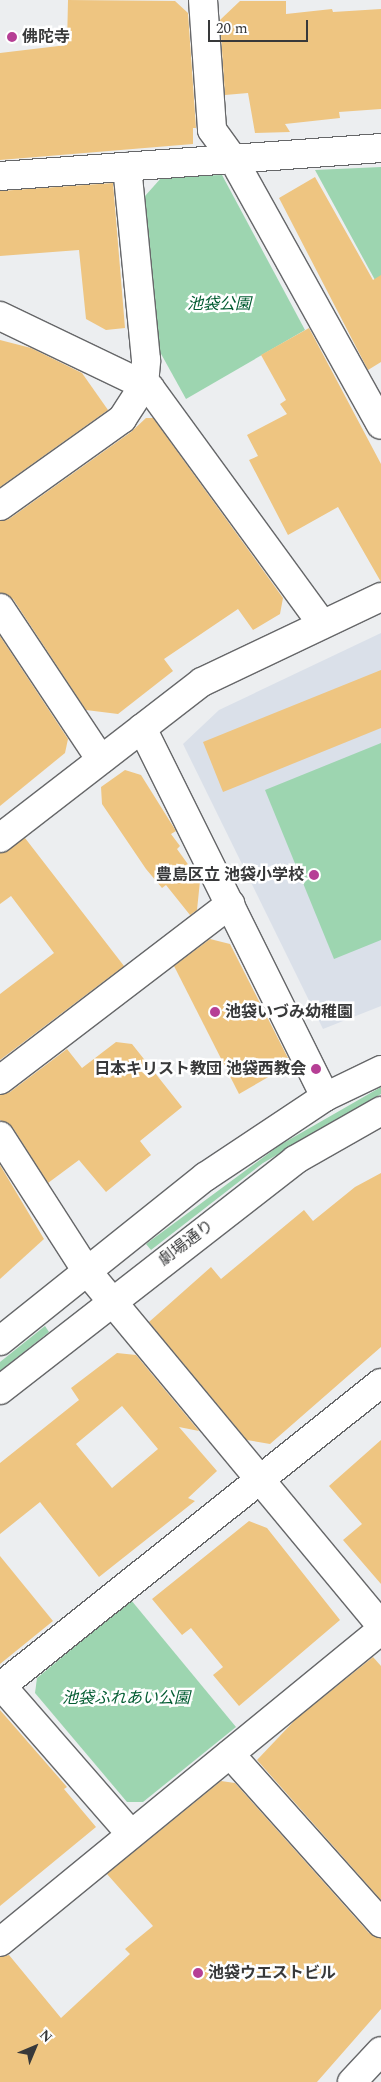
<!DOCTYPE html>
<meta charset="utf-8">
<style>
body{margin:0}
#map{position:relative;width:381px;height:2082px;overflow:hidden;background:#eceef0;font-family:Spectral,"Noto Sans JP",serif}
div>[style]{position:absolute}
.built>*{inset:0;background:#dae0e9}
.green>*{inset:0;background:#9dd5b0}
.building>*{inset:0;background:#eec581}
.roads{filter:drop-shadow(1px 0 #666769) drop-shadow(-1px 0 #666769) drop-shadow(0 1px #666769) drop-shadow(0 -1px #666769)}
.street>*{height:28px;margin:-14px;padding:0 14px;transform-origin:14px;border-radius:14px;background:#fff}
.secondary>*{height:28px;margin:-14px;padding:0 14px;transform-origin:14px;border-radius:14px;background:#fff}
.dots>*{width:14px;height:14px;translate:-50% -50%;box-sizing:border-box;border:2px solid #fff;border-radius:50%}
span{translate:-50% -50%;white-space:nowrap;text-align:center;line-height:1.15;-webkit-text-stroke:5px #fff;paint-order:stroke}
.poi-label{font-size:16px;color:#38393a;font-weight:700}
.left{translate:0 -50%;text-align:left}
.right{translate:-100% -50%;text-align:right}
.park-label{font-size:16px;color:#035c32;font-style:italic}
.street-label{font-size:16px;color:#38393a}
.north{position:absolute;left:10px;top:2022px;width:50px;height:50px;-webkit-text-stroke:4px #fff;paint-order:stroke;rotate:45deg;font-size:14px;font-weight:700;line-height:20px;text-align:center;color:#38393a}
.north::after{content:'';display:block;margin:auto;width:18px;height:22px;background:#38393a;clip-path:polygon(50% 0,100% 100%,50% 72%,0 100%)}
.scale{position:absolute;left:208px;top:20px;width:100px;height:22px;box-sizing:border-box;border:2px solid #38393a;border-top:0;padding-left:6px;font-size:15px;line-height:18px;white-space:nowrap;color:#38393a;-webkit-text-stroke:4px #fff;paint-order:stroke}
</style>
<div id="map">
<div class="built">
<i style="clip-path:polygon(381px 633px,381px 1006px,323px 1029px,183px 744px,219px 710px)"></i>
</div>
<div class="green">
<i style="clip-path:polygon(381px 167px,381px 291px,315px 170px)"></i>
<i style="clip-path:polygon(222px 175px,305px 330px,186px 399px,160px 352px,145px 196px,162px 177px)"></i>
<i style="clip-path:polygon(381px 743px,381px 940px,334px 959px,265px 790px)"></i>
<i style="clip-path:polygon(381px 1087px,381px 1094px,263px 1163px,151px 1250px,146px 1244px,280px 1145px)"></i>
<i style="clip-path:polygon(45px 1326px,49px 1332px,0 1371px,0 1362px)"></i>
<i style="clip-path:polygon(131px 1600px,236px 1727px,143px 1802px,127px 1802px,35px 1693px,37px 1678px)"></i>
</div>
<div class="building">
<i style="clip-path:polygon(68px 0,175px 1px,188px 13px,196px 128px,193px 128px,193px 144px,0 160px,0 53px,67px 45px)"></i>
<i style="clip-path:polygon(240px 1px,286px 1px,286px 14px,332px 9px,333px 12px,381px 9px,381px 109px,339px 112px,340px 118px,285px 124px,290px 132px,255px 133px,248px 93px,225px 95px,220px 20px)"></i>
<i style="clip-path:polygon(315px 177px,373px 280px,381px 275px,381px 362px,368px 370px,279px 198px)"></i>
<i style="clip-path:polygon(113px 183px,125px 328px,106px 330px,86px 319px,79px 250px,0 256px,0 191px)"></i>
<i style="clip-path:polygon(309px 328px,381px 464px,381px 582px,338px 507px,288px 535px,249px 460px,258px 456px,247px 435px,287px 414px,280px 404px,286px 400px,261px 355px)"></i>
<i style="clip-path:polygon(0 340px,31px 348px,82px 373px,108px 410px,0 487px)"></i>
<i style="clip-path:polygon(146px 418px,153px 418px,283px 598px,280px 614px,253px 630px,238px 609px,164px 659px,173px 671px,118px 714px,86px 710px,13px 599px,0 593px,0 521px,9px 519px,131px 432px)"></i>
<i style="clip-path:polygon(0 636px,68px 739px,65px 753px,0 806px)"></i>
<i style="clip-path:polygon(381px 670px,381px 728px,223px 792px,203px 742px)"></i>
<i style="clip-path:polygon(125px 770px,141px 775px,176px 831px,171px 834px,180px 846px,177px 849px,200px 881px,197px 910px,190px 915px,166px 885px,162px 888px,146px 869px,102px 804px,101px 787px)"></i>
<i style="clip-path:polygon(25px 838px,124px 966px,0 1060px,0 994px,54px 953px,11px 896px,0 904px,0 853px)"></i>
<i style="clip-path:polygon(210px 939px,230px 944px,291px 1064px,239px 1094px,174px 966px)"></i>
<i style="clip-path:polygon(116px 1042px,132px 1044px,182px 1107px,140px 1141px,151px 1155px,106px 1192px,79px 1160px,48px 1183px,13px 1128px,0 1120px,0 1095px,10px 1092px,67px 1049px,82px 1068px)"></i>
<i style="clip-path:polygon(0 1165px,44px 1239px,0 1279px)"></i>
<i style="clip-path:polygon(381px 1173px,381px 1347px,270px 1444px,247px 1440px,149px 1322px,211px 1267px,221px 1279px,304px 1210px,313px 1221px,355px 1187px)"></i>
<i style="clip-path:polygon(evenodd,117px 1353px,136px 1355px,199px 1431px,179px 1427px,217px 1471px,188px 1498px,195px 1501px,99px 1577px,40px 1502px,0 1534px,0 1463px,79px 1400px,71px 1388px,117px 1353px,122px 1406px,158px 1449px,112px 1488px,76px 1444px,122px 1406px)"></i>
<i style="clip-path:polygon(381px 1440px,381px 1584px,343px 1540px,362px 1524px,329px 1486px)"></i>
<i style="clip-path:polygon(249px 1521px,267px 1528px,340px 1620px,239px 1706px,213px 1675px,223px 1667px,191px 1628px,182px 1635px,152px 1599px)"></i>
<i style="clip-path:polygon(0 1556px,53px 1621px,0 1664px)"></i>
<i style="clip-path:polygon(373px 1657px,381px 1666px,381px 1900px,257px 1760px,295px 1720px)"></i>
<i style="clip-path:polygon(0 1710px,67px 1787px,64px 1789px,96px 1827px,0 1906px)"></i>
<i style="clip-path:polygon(221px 1781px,235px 1783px,369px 1933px,381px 1938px,381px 2009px,317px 2082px,0 2082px,0 1957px,9px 1955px,61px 2018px,130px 1954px,125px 1949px,153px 1926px,107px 1874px)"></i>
</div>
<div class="roads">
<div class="street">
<i style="left:203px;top:0;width:130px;rotate:86deg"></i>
<i style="left:212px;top:130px;width:36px;rotate:54deg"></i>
<i style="left:233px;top:159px;width:304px;rotate:60.9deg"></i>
<i style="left:0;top:176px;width:382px;rotate:-4.2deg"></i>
<i style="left:0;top:316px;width:166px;rotate:25.6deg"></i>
<i style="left:150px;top:388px;width:292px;rotate:53.9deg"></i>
<i style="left:0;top:506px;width:150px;rotate:-35.5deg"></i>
<i style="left:122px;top:419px;width:40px;rotate:-57.1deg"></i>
<i style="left:144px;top:385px;width:25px;rotate:-85deg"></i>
<i style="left:146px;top:360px;width:194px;rotate:-95.6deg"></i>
<i style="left:0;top:608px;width:182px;rotate:56.4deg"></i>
<i style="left:142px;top:728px;width:412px;rotate:63.6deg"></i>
<i style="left:0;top:838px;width:255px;rotate:-37.7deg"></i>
<i style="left:202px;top:682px;width:198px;rotate:-25.4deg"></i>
<i style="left:0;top:1080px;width:290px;rotate:-37.4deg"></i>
<i style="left:0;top:1136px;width:159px;rotate:57.3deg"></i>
<i style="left:86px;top:1270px;width:462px;rotate:50.3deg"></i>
<i style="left:0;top:1684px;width:199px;rotate:48.9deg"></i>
<i style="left:0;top:1687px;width:487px;rotate:-38.6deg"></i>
<i style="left:230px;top:1754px;width:227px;rotate:48.2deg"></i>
<i style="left:0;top:1942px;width:492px;rotate:-39.3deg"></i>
</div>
<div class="secondary">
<i style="left:0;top:1341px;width:263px;rotate:-38.7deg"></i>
<i style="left:205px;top:1177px;width:144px;rotate:-33.7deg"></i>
<i style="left:325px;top:1097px;width:62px;rotate:-25.7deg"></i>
<i style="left:0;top:1390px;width:374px;rotate:-37.9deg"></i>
<i style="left:295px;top:1160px;width:99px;rotate:-29.7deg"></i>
<i style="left:352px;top:2082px;width:42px;rotate:-46.9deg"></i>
</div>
</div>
<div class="dots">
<i style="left:12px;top:37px;background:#b63f95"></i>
<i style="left:314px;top:875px;background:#b63f95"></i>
<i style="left:215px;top:1012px;background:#b63f95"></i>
<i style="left:316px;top:1069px;background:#b63f95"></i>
<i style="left:198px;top:1973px;background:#b63f95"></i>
</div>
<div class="poi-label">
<span class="left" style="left:22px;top:37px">佛陀寺</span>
<span class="right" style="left:304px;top:875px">豊島区立 池袋小学校</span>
<span class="left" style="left:225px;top:1012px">池袋いづみ幼稚園</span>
<span class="right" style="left:306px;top:1069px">日本キリスト教団 池袋西教会</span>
<span class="left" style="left:208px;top:1973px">池袋ウエストビル</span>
</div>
<div class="park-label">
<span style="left:219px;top:304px">池袋公園</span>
<span style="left:126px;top:1698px">池袋ふれあい公園</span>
</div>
<div class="street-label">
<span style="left:186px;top:1243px;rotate:-37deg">劇場通り</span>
</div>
<div class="north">N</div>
<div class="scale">20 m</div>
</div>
